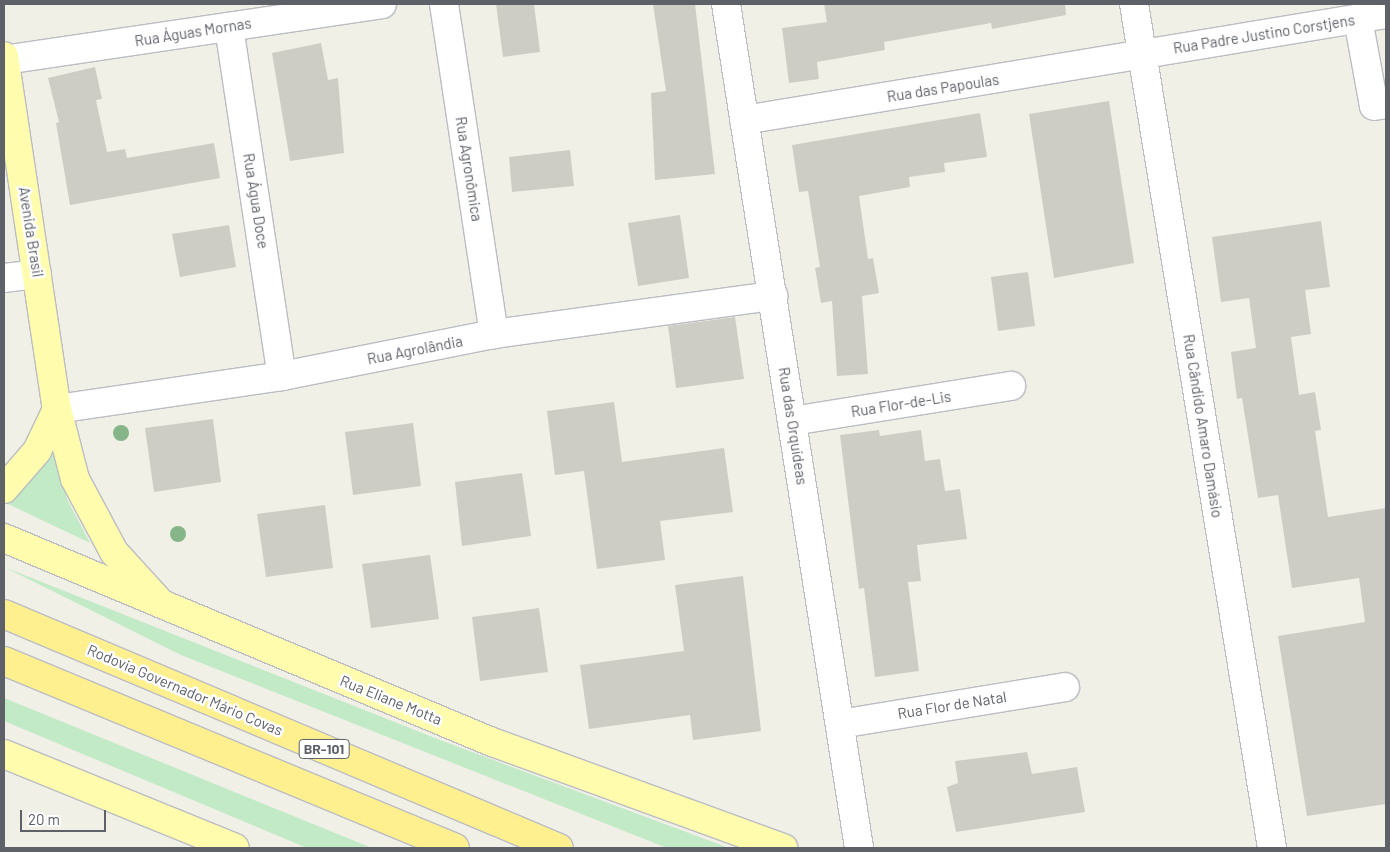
<!DOCTYPE html>
<meta charset="utf-8">
<style>
body{margin:0}
#map{position:relative;width:1390px;height:852px;overflow:hidden;background:#f1f0e7;font-family:Barlow,sans-serif}
div>[style]{position:absolute}
.green>*{inset:0;background:#c2eac7}
.building>*{inset:0;background:#cecdc5}
.roads{filter:drop-shadow(1px 0 #bbbdc3) drop-shadow(-1px 0 #bbbdc3) drop-shadow(0 1px #bbbdc3) drop-shadow(0 -1px #bbbdc3)}
.minor>*{height:28px;margin:-14px;padding:0 14px;transform-origin:14px;border-radius:14px;background:#fff}
.major>*{height:28px;margin:-14px;padding:0 14px;transform-origin:14px;border-radius:14px;background:#fffcad}
.highway>*{height:28px;margin:-14px;padding:0 14px;transform-origin:14px;border-radius:14px;background:#fff08f}
.trees>*{width:16px;height:16px;margin:-8px;border-radius:50%;background:#87b58a}
span{translate:-50% -50%;white-space:nowrap;text-align:center;line-height:1.15;-webkit-text-stroke:5px #fff;paint-order:stroke}
.shield-label span{padding:1px 4px;background:#fff;border:1px solid;border-radius:4px;-webkit-text-stroke-width:0}
.shield-label{font-size:14px;color:#5e6168;font-weight:700}
.street-label{font-size:15px;color:#5e6168}
.frame{position:absolute;inset:0;border:5px solid #5e6168;pointer-events:none}
.scale{position:absolute;left:20px;top:810px;width:86px;height:22px;box-sizing:border-box;border:2px solid #5e6168;border-top:0;padding-left:6px;font-size:15px;line-height:18px;white-space:nowrap;color:#5e6168;-webkit-text-stroke:4px #fff;paint-order:stroke}
</style>
<div id="map">
<div class="green">
<i style="clip-path:polygon(54px 441px,67px 499px,90px 543px,8px 504px,32px 479px)"></i>
<i style="clip-path:polygon(4px 567px,440px 740px,729px 848px,667px 848px,181px 655px)"></i>
<i style="clip-path:polygon(4px 698px,372px 848px,307px 848px,4px 721px)"></i>
</div>
<div class="building">
<i style="clip-path:polygon(496px 4px,534px 4px,540px 52px,503px 57px)"></i>
<i style="clip-path:polygon(653px 4px,695px 4px,715px 174px,655px 180px,651px 93px,666px 91px)"></i>
<i style="clip-path:polygon(824px 4px,1065px 4px,1066px 15px,992px 29px,991px 23px,884px 42px,885px 50px,817px 62px,819px 79px,789px 83px,782px 28px,827px 22px)"></i>
<i style="clip-path:polygon(321px 43px,328px 80px,338px 78px,344px 153px,290px 161px,272px 53px)"></i>
<i style="clip-path:polygon(95px 67px,102px 99px,96px 100px,107px 152px,125px 149px,127px 158px,214px 143px,220px 178px,70px 205px,56px 123px,59px 122px,48px 78px)"></i>
<i style="clip-path:polygon(1109px 101px,1134px 263px,1054px 278px,1029px 114px)"></i>
<i style="clip-path:polygon(980px 113px,987px 157px,944px 163px,945px 172px,909px 177px,910px 187px,859px 196px,868px 259px,873px 258px,879px 293px,862px 296px,868px 374px,837px 376px,832px 301px,821px 303px,815px 268px,820px 267px,808px 191px,799px 192px,792px 145px)"></i>
<i style="clip-path:polygon(570px 150px,574px 186px,512px 192px,509px 157px)"></i>
<i style="clip-path:polygon(680px 215px,689px 278px,638px 286px,628px 223px)"></i>
<i style="clip-path:polygon(1321px 221px,1330px 287px,1305px 290px,1311px 334px,1291px 337px,1299px 395px,1315px 392px,1321px 430px,1315px 431px,1328px 517px,1386px 508px,1386px 804px,1307px 816px,1278px 636px,1365px 622px,1359px 578px,1292px 588px,1278px 495px,1258px 498px,1242px 398px,1237px 399px,1231px 352px,1256px 348px,1249px 298px,1221px 302px,1212px 237px)"></i>
<i style="clip-path:polygon(229px 225px,236px 267px,180px 277px,172px 234px)"></i>
<i style="clip-path:polygon(1028px 272px,1035px 326px,998px 331px,991px 277px)"></i>
<i style="clip-path:polygon(735px 317px,744px 379px,676px 388px,668px 326px)"></i>
<i style="clip-path:polygon(614px 402px,622px 462px,724px 448px,733px 512px,660px 521px,665px 560px,597px 569px,584px 471px,555px 475px,547px 411px)"></i>
<i style="clip-path:polygon(213px 419px,221px 482px,154px 492px,145px 428px)"></i>
<i style="clip-path:polygon(413px 423px,421px 486px,353px 495px,345px 432px)"></i>
<i style="clip-path:polygon(879px 430px,880px 436px,921px 430px,925px 461px,940px 459px,945px 491px,960px 489px,967px 539px,917px 545px,921px 581px,908px 582px,919px 671px,875px 677px,864px 588px,859px 589px,840px 435px)"></i>
<i style="clip-path:polygon(522px 473px,531px 536px,462px 546px,455px 482px)"></i>
<i style="clip-path:polygon(325px 505px,333px 568px,266px 577px,257px 514px)"></i>
<i style="clip-path:polygon(430px 555px,439px 619px,371px 628px,362px 564px)"></i>
<i style="clip-path:polygon(743px 576px,761px 731px,693px 740px,690px 715px,589px 729px,580px 665px,684px 651px,675px 585px)"></i>
<i style="clip-path:polygon(539px 608px,548px 672px,480px 681px,472px 617px)"></i>
<i style="clip-path:polygon(1027px 752px,1032px 774px,1077px 767px,1085px 812px,956px 832px,947px 787px,958px 783px,955px 761px)"></i>
</div>
<div class="roads">
<div class="minor">
<i style="left:444px;top:4px;width:334px;rotate:81.4deg"></i>
<i style="left:726px;top:4px;width:854px;rotate:81.04deg"></i>
<i style="left:1134px;top:4px;width:855px;rotate:80.71deg"></i>
<i style="left:1358px;top:19px;width:88px;rotate:79.6deg"></i>
<i style="left:1374px;top:106px;width:12px;rotate:-9deg"></i>
<i style="left:229px;top:27px;width:353px;rotate:81.4deg"></i>
<i style="left:4px;top:60px;width:382px;rotate:-8.4deg"></i>
<i style="left:744px;top:120px;width:651px;rotate:-9.38deg"></i>
<i style="left:4px;top:278px;width:33px;rotate:-7deg"></i>
<i style="left:57px;top:409px;width:227px;rotate:-8.3deg"></i>
<i style="left:282px;top:376px;width:216px;rotate:-11.2deg"></i>
<i style="left:494px;top:334px;width:282px;rotate:-7.8deg"></i>
<i style="left:792px;top:421px;width:222px;rotate:-9.1deg"></i>
<i style="left:840px;top:724px;width:228px;rotate:-9.3deg"></i>
</div>
<div class="major">
<i style="left:4px;top:56px;width:357px;rotate:81.5deg"></i>
<i style="left:57px;top:409px;width:72px;rotate:75.6deg"></i>
<i style="left:75px;top:479px;width:83px;rotate:61.9deg"></i>
<i style="left:114px;top:552px;width:64px;rotate:47.5deg"></i>
<i style="left:4px;top:489px;width:50px;rotate:-49deg"></i>
<i style="left:37px;top:451px;width:47px;rotate:-64.5deg"></i>
<i style="left:4px;top:538px;width:529px;rotate:22.69deg"></i>
<i style="left:492px;top:742px;width:310px;rotate:20deg"></i>
<i style="left:4px;top:754px;width:249px;rotate:22.1deg"></i>
</div>
<div class="highway">
<i style="left:4px;top:614px;width:602px;rotate:22.86deg"></i>
<i style="left:4px;top:661px;width:488px;rotate:22.5deg"></i>
</div>
</div>
<div class="trees">
<i style="left:121px;top:433px"></i>
<i style="left:178px;top:534px"></i>
</div>
<div class="shield-label">
<span style="left:324px;top:749px">BR-101</span>
</div>
<div class="street-label">
<span style="left:193px;top:32px;rotate:-9deg">Rua Águas Mornas</span>
<span style="left:1264px;top:34px;rotate:-9deg">Rua Padre Justino Corstjens</span>
<span style="left:943px;top:88px;rotate:-9deg">Rua das Papoulas</span>
<span style="left:469px;top:169px;rotate:81deg">Rua Agronômica</span>
<span style="left:256px;top:201px;rotate:81deg">Rua Água Doce</span>
<span style="left:31px;top:232px;rotate:81deg">Avenida Brasil</span>
<span style="left:415px;top:350px;rotate:-11deg">Rua Agrolândia</span>
<span style="left:901px;top:404px;rotate:-9deg">Rua Flor-de-Lis</span>
<span style="left:793px;top:426px;rotate:81deg">Rua das Orquídeas</span>
<span style="left:1203px;top:426px;rotate:81deg">Rua Cândido Amaro Damásio</span>
<span style="left:185px;top:690px;rotate:23deg">Rodovia Governador Mário Covas</span>
<span style="left:391px;top:700px;rotate:22deg">Rua Eliane Motta</span>
<span style="left:952px;top:705px;rotate:-9deg">Rua Flor de Natal</span>
</div>
<div class="frame"></div>
<div class="scale">20 m</div>
</div>
